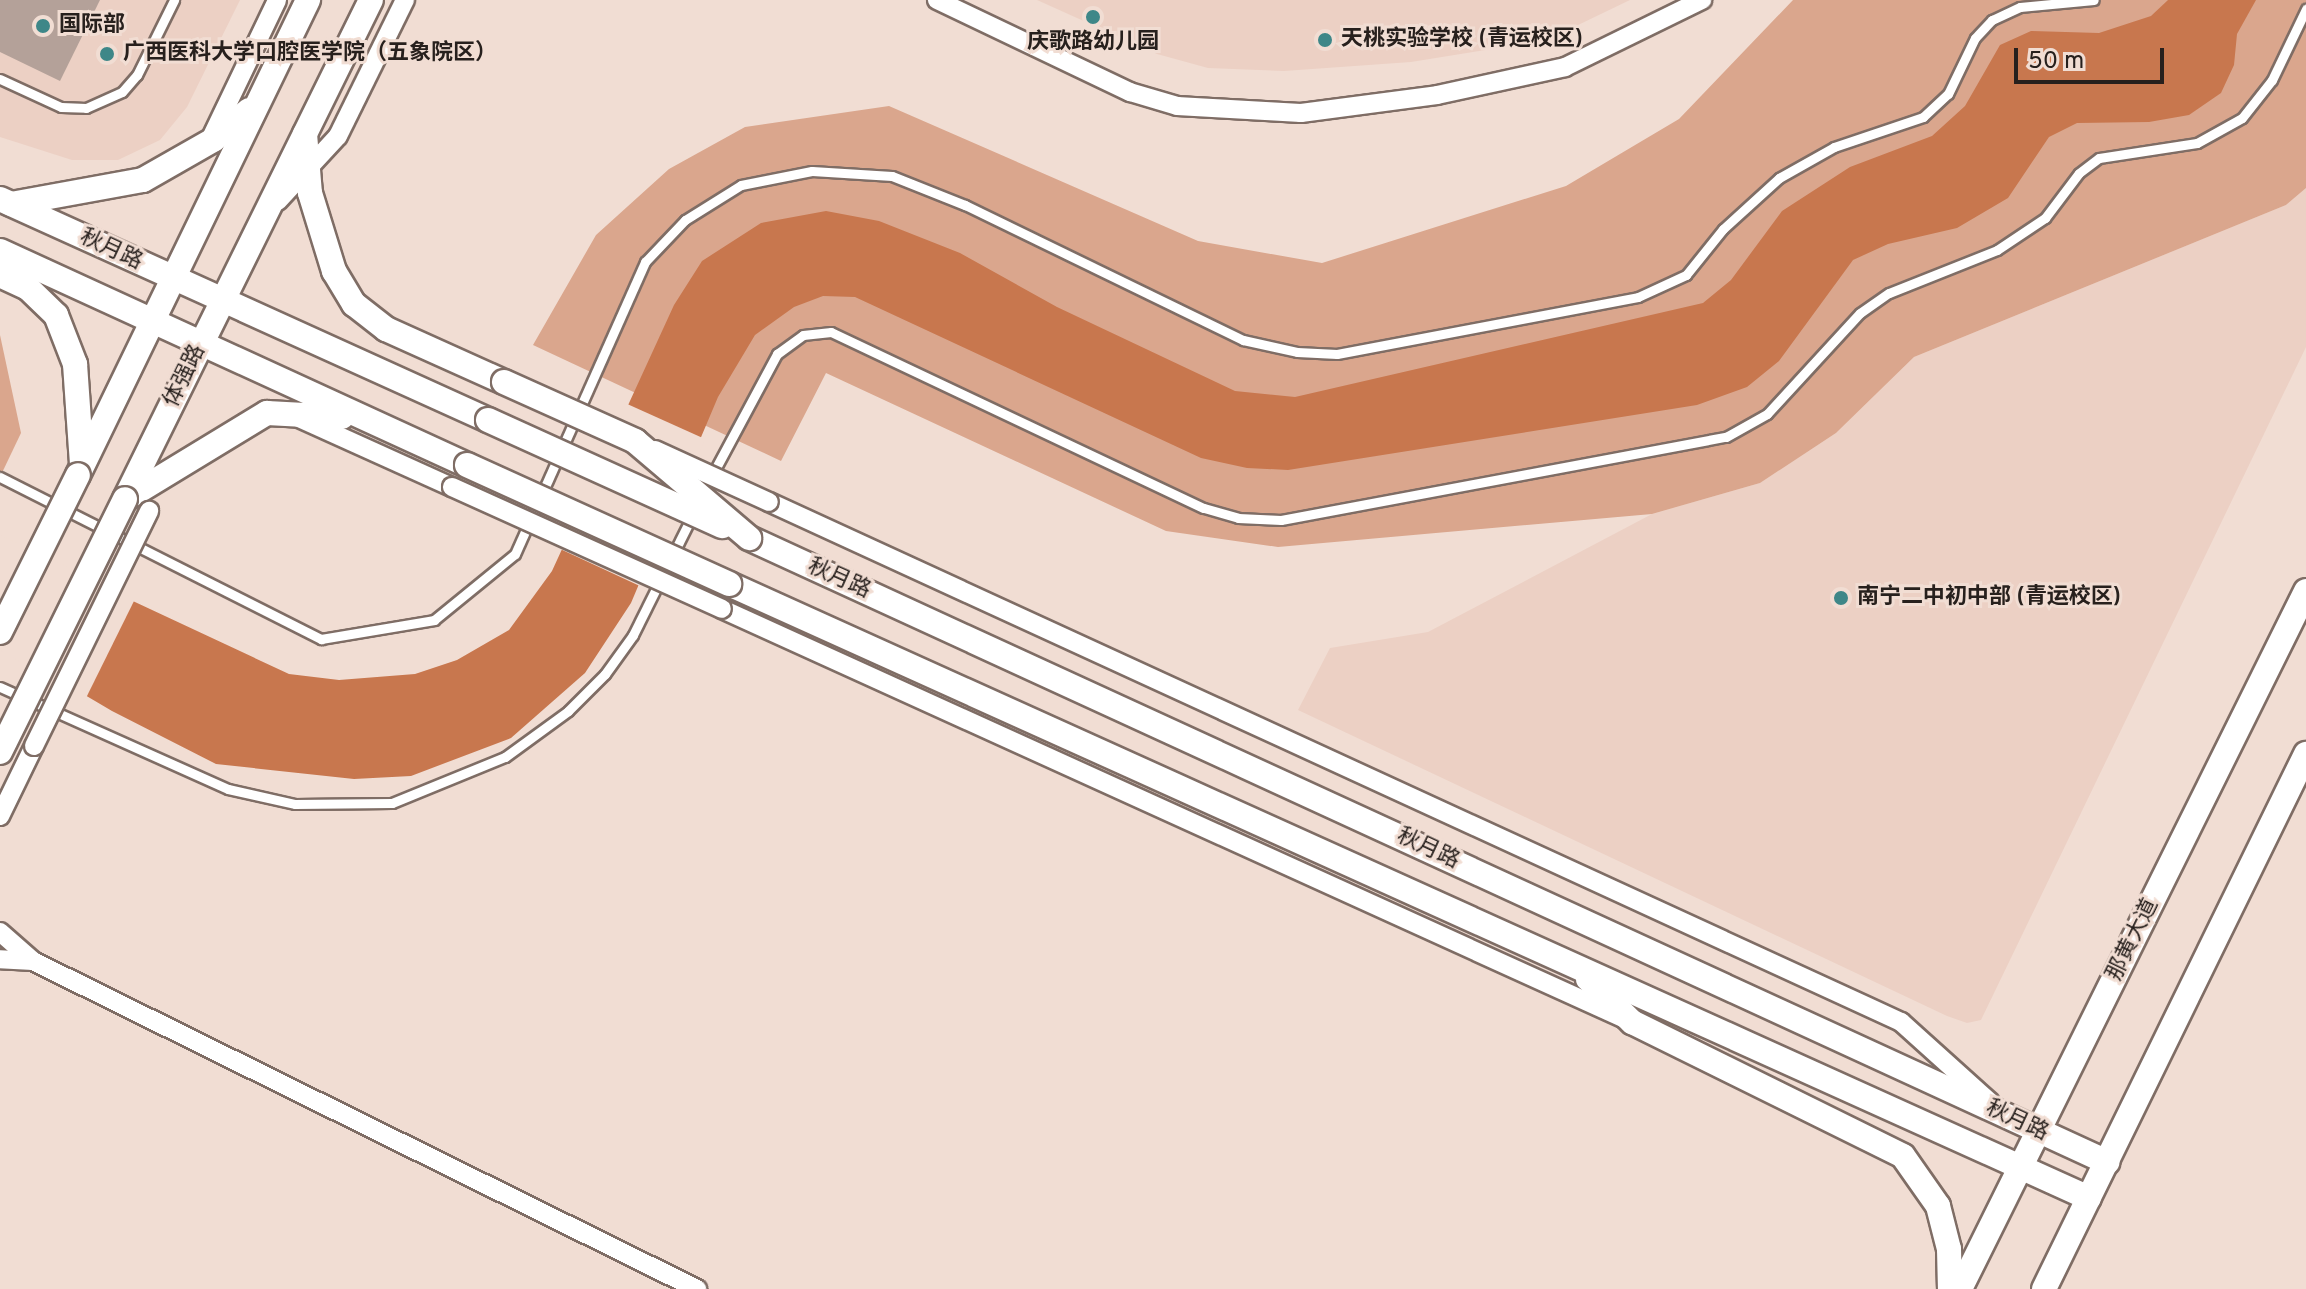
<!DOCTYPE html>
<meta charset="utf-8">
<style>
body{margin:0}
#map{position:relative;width:2306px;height:1289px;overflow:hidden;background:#f1ddd3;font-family:Overpass,"Noto Sans SC",sans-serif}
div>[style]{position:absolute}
.built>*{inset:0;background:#ecd0c4}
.green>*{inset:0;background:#daa68d}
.water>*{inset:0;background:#c8774e}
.pier>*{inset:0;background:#f1ddd3}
.building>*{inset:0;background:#b4a199}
.roads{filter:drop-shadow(2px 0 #7f6d65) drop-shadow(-2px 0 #7f6d65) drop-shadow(0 2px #7f6d65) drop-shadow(0 -2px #7f6d65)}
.service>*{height:9px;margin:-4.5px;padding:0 4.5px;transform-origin:4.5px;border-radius:4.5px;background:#fff}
.minor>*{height:18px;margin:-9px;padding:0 9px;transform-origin:9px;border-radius:9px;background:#fff}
.secondary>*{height:24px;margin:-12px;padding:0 12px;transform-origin:12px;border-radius:12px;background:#fff}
.bridges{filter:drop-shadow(2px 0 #7f6d65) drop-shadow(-2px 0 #7f6d65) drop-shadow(0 2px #7f6d65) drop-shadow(0 -2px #7f6d65)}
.minor-bridge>*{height:18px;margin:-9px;padding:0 9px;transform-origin:9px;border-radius:9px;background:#fff}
.secondary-bridge>*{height:24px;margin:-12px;padding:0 12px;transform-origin:12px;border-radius:12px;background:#fff}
.dots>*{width:22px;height:22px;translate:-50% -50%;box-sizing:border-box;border:4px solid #f1ddd3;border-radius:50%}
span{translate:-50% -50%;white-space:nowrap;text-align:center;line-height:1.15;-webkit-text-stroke:6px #f1ddd3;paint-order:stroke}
.poi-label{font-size:22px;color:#27201d;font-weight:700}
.left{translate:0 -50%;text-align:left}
.street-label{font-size:22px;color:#27201d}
.scale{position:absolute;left:2014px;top:48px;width:150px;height:36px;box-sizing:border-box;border:4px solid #27201d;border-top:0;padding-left:10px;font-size:24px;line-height:28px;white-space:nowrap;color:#27201d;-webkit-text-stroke:6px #f1ddd3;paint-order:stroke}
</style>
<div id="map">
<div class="built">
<i style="clip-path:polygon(0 0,240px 0,187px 107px,160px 140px,118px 160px,72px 160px,0 137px)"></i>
<i style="clip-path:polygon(1037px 0,1630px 0,1576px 26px,1504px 47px,1411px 62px,1284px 71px,1208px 68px,1157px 54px)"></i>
<i style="clip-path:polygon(2306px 188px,2306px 347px,1981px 1020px,1967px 1023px,1947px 1016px,1298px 710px,1330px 648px,1428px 632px,1652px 514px,1760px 483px,1836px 433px,1914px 357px,2286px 205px)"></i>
</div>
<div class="green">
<i style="clip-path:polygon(1793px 0,2306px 0,2306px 188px,2286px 205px,1914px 357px,1836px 433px,1760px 483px,1652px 514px,1278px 547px,1166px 531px,826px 373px,781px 461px,533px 345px,596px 235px,669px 169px,745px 127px,889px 106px,1198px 241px,1322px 263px,1566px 186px,1679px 119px)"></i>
<i style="clip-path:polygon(0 335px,21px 433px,0 477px)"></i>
</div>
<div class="water">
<i style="clip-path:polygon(2168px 0,2256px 0,2237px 34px,2234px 65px,2221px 93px,2189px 115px,2149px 122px,2077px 123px,2049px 137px,2008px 198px,1957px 228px,1888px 244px,1853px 260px,1779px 361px,1747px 387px,1697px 405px,1288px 470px,1247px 468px,1201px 458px,855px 297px,823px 296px,794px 307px,755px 335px,718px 397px,631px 603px,585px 673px,511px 738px,411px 776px,354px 779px,216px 764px,112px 711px,0 645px,0 539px,289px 674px,339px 680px,415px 674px,457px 660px,509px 630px,552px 571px,674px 305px,702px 261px,761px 223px,826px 211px,879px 221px,960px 253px,1057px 307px,1235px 391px,1295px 397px,1703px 303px,1731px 280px,1782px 211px,1850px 167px,1932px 136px,1965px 106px,2000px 45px,2031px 31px,2099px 33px,2151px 16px)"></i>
</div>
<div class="pier">
<i style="clip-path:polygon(625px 403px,705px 439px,642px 587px,558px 548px)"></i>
<i style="clip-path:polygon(0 535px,135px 599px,85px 700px,0 650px)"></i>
</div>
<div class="building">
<i style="clip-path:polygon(0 0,100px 0,60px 81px,0 52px)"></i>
</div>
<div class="roads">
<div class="service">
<i style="left:0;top:79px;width:67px;rotate:24.7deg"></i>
<i style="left:61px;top:107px;width:25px;rotate:2deg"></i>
<i style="left:86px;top:108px;width:39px;rotate:-24deg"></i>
<i style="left:122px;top:92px;width:23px;rotate:-49deg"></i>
<i style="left:137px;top:75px;width:84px;rotate:-63.7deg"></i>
<i style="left:0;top:477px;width:360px;rotate:26.8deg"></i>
<i style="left:321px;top:639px;width:115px;rotate:-9.5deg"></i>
<i style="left:434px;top:620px;width:104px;rotate:-39.2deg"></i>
<i style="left:515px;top:554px;width:320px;rotate:-66deg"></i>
<i style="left:645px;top:262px;width:58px;rotate:-46.4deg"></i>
<i style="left:685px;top:220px;width:66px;rotate:-32deg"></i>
<i style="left:741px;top:185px;width:72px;rotate:-11.2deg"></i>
<i style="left:812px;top:171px;width:80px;rotate:3.6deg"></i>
<i style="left:892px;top:176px;width:79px;rotate:21.7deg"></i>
<i style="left:965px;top:205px;width:309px;rotate:25.9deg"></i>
<i style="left:1243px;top:340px;width:55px;rotate:12.5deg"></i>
<i style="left:1297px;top:352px;width:40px;rotate:2.9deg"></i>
<i style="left:1337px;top:354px;width:306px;rotate:-10.7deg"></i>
<i style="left:1638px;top:297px;width:53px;rotate:-24.6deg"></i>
<i style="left:1686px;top:275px;width:59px;rotate:-51.2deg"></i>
<i style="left:1723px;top:229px;width:76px;rotate:-42.3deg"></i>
<i style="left:1779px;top:178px;width:63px;rotate:-29.4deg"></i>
<i style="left:1834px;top:147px;width:94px;rotate:-18.6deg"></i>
<i style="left:1923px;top:117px;width:34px;rotate:-43deg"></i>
<i style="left:1948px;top:94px;width:62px;rotate:-64.3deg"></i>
<i style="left:1975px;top:38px;width:25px;rotate:-47deg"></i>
<i style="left:1992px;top:20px;width:31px;rotate:-25deg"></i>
<i style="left:2020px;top:7px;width:74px;rotate:-5.4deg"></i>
<i style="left:711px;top:477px;width:140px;rotate:-61.8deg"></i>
<i style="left:777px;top:354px;width:32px;rotate:-36deg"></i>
<i style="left:803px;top:335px;width:28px;rotate:-6deg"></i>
<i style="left:831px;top:332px;width:412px;rotate:25.3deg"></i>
<i style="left:1204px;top:508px;width:35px;rotate:16deg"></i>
<i style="left:1238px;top:518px;width:43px;rotate:2.7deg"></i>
<i style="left:1281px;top:520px;width:453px;rotate:-10.6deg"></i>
<i style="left:1726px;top:437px;width:47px;rotate:-29.3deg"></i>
<i style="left:1767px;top:414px;width:137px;rotate:-47.4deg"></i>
<i style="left:1860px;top:313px;width:35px;rotate:-35deg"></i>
<i style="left:1889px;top:293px;width:116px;rotate:-21.7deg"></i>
<i style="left:1997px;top:250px;width:58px;rotate:-33.7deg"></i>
<i style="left:2045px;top:218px;width:56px;rotate:-52.9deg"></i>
<i style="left:2079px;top:173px;width:25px;rotate:-37deg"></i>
<i style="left:2099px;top:158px;width:99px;rotate:-8.7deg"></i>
<i style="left:2197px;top:143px;width:51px;rotate:-29.1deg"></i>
<i style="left:2242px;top:118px;width:48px;rotate:-51.7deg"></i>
<i style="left:2272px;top:80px;width:79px;rotate:-64.4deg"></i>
<i style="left:0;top:687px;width:250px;rotate:24.1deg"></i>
<i style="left:228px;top:789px;width:69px;rotate:12.6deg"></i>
<i style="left:295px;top:804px;width:97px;rotate:-0.6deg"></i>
<i style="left:392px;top:803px;width:122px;rotate:-22.2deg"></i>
<i style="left:505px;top:757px;width:78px;rotate:-36.1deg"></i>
<i style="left:568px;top:711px;width:52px;rotate:-45deg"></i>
<i style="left:605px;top:674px;width:48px;rotate:-54.3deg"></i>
<i style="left:633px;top:635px;width:133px;rotate:-63.6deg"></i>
</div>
<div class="minor">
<i style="left:937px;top:0;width:214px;rotate:25.5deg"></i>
<i style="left:1130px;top:92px;width:49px;rotate:16.6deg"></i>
<i style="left:1177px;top:106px;width:124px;rotate:3.2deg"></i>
<i style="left:1301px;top:113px;width:137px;rotate:-7.5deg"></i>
<i style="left:1437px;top:95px;width:131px;rotate:-12.3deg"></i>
<i style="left:1565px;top:67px;width:153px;rotate:-26.1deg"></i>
<i style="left:211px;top:138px;width:153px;rotate:-64.4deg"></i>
<i style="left:278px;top:201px;width:88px;rotate:-47.3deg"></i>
<i style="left:338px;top:136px;width:152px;rotate:-63.8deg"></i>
<i style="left:299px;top:418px;width:168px;rotate:24.3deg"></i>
<i style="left:769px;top:502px;width:1246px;rotate:24.67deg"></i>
<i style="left:1901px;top:1022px;width:120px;rotate:42deg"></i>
<i style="left:722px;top:609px;width:989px;rotate:24.42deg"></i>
<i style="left:0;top:816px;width:78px;rotate:-64.1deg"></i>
<i style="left:0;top:932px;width:44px;rotate:41.3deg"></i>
<i style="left:33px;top:961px;width:33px;rotate:-177deg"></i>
<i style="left:33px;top:961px;width:741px;rotate:26.29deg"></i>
</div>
<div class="secondary">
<i style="left:305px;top:134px;width:59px;rotate:85.2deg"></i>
<i style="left:310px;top:193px;width:82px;rotate:72.9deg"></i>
<i style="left:334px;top:271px;width:39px;rotate:59deg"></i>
<i style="left:354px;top:304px;width:41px;rotate:38deg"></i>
<i style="left:386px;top:329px;width:129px;rotate:24.2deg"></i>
<i style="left:0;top:199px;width:536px;rotate:24.36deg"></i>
<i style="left:11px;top:204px;width:134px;rotate:-10.3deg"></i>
<i style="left:143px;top:180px;width:81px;rotate:-29.7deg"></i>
<i style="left:213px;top:140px;width:47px;rotate:-39.8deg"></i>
<i style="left:0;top:251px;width:514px;rotate:24.62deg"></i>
<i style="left:0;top:275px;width:31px;rotate:25deg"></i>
<i style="left:28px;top:288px;width:39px;rotate:44deg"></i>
<i style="left:56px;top:315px;width:53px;rotate:68.8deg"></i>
<i style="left:75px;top:364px;width:99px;rotate:86deg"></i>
<i style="left:78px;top:475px;width:528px;rotate:-64.16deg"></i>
<i style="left:127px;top:498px;width:164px;rotate:-31.3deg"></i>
<i style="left:267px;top:413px;width:75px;rotate:3.1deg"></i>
<i style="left:125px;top:499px;width:556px;rotate:-63.76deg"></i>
<i style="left:749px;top:538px;width:1495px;rotate:24.68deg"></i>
<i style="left:729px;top:584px;width:1492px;rotate:24.3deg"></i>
<i style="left:1588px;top:979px;width:62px;rotate:44.3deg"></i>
<i style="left:1632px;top:1022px;width:302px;rotate:26.3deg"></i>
<i style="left:1903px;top:1156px;width:61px;rotate:55deg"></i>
<i style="left:1938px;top:1206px;width:44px;rotate:75.7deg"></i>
<i style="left:1949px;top:1249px;width:40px;rotate:88.6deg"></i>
<i style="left:1960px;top:1289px;width:779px;rotate:-63.63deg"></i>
<i style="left:2044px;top:1289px;width:596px;rotate:-63.91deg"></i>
</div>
</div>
<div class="bridges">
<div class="minor-bridge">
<i style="left:655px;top:450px;width:125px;rotate:24.5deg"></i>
<i style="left:452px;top:487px;width:296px;rotate:24.3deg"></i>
<i style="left:34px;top:746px;width:262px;rotate:-63.9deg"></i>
</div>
<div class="secondary-bridge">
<i style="left:504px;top:382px;width:144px;rotate:24.2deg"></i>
<i style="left:635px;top:441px;width:150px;rotate:40.4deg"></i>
<i style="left:488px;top:420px;width:257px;rotate:24.4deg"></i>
<i style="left:467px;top:465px;width:288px;rotate:24.4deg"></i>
<i style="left:0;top:632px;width:175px;rotate:-63.6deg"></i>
<i style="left:0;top:752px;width:282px;rotate:-63.7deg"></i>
</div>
</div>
<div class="dots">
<i style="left:1093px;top:17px;background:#3e8788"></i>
<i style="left:43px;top:26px;background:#3e8788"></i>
<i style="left:1325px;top:40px;background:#3e8788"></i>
<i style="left:107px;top:54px;background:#3e8788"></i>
<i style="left:1841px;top:598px;background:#3e8788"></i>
</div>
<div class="poi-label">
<span class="left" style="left:59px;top:26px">国际部</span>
<span class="left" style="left:1341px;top:40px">天桃实验学校 (青运校区)</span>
<span style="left:1093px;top:43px">庆歌路幼儿园</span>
<span class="left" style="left:123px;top:54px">广西医科大学口腔医学院（五象院区）</span>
<span class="left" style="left:1857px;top:598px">南宁二中初中部 (青运校区)</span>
</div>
<div class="street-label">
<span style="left:111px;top:250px;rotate:25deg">秋月路</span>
<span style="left:185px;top:376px;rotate:-64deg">体强路</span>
<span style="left:839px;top:579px;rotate:24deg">秋月路</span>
<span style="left:1428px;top:849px;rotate:25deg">秋月路</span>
<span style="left:2133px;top:940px;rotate:-64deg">那黄大道</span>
<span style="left:2017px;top:1121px;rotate:25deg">秋月路</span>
</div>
<div class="scale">50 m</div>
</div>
